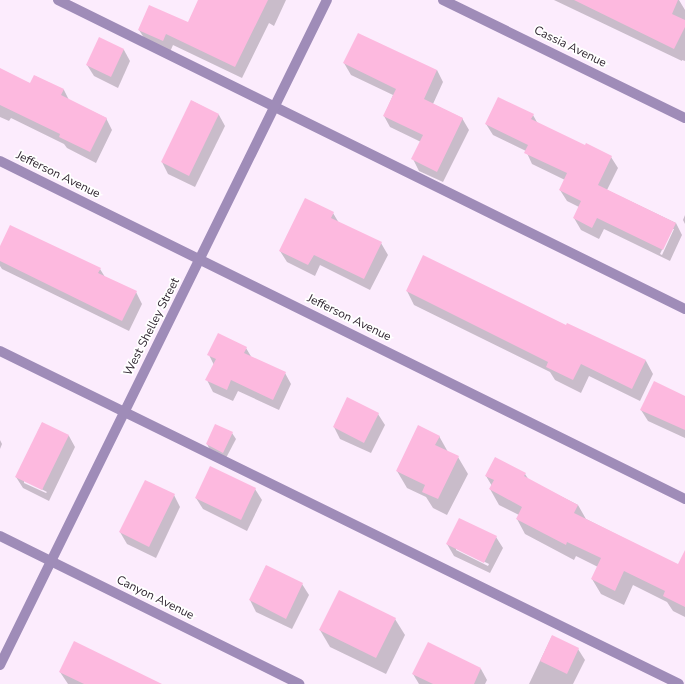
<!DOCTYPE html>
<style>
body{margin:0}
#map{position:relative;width:685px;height:684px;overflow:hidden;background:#fcecfd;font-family:"Nunito Sans",sans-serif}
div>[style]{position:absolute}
.shadow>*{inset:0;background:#0003}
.building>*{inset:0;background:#fdb9df}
.service>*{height:10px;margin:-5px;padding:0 5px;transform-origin:5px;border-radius:5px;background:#9f8cb8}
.minor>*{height:10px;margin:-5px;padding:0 5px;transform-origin:5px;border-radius:5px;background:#9f8cb8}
.tertiary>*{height:10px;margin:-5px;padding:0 5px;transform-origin:5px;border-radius:5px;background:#9f8cb8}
span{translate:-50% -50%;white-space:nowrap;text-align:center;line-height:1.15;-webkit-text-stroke:3.5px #fff;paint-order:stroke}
.street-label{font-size:12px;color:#2f2530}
</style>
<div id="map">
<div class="shadow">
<i style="clip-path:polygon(225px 0,286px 0,274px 26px,269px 23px,242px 78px,173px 45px,170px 52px,146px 41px,139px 30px,188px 23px)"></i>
<i style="clip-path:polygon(554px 0,679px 0,685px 10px,685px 61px,682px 60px,682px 61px)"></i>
<i style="clip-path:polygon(99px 39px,124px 50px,130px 61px,118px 88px,94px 76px,87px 65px)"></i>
<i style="clip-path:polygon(344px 63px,437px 70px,443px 82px,433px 104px,462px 118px,469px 130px,443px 182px,419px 171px,413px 159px,421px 142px,390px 127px,384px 116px,393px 95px,351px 75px)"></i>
<i style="clip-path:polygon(0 70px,31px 84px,35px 76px,64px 90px,69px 100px,106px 118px,112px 130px,96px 163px,67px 148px,64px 144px,11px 118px,9px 121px,0 117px)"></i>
<i style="clip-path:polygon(192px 101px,219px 115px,225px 126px,195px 187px,168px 174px,162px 162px)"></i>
<i style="clip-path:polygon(evenodd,533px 115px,538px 124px,586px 147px,611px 157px,618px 168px,607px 190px,676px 223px,682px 235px,670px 261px,604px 229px,599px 239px,581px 230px,574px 218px,579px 207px,567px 201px,560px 190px,565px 180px,532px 164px,526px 151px,493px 135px,486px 124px,533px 115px,672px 229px,674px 229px,662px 255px,660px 254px,672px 229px)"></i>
<i style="clip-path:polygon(333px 213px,339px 223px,381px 243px,388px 255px,370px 290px,320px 265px,315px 276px,287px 262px,280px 251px)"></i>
<i style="clip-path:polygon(685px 215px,685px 224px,683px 220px)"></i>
<i style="clip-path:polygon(0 248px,100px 269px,105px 277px,136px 292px,142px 304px,129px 331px,2px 269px,0 266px)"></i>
<i style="clip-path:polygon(424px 257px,566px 327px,646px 361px,653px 374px,640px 401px,589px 376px,581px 393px,555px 380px,550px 372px,414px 305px,407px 291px)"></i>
<i style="clip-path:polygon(246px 348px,252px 358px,285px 373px,291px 384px,279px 410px,238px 391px,233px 401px,213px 392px,207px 380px,214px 365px,209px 355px)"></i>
<i style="clip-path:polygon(685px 397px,685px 438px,648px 421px,641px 410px)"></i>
<i style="clip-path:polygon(378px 414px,385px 425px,371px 453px,340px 439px,334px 427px)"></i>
<i style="clip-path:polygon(evenodd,42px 423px,69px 436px,75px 447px,49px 501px,23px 488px,16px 477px,42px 423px,24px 480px,47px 492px,46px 493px,24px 483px,24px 480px)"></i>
<i style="clip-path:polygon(232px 433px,236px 439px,226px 458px,210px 450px,207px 444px)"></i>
<i style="clip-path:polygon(439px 436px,448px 452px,458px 457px,468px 474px,447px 515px,433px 508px,426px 497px,407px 488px,397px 471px)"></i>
<i style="clip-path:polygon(0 440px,2px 444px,0 449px)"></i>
<i style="clip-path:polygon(525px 474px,529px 480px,578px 505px,586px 519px,685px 569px,685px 617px,673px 611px,667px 602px,633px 585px,624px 605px,601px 594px,592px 579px,598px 567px,576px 556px,574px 560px,525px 534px,517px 519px,519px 515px,499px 505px,490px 489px,492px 486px,486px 476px)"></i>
<i style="clip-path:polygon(255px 489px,262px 500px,247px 531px,203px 509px,196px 498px)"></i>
<i style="clip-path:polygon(174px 495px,180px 507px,156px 558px,127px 544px,120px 532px)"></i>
<i style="clip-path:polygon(evenodd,496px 537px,503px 548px,490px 573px,454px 556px,447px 544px,496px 537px,456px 548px,489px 564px,488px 566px,456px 550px,456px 548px)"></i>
<i style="clip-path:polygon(266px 566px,302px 584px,309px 595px,292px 629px,256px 612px,250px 600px)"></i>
<i style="clip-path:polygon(395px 619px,405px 635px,386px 674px,330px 647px,320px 630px)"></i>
<i style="clip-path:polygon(552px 636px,578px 649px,585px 660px,573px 684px,529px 684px)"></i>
<i style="clip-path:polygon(481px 669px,487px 680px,485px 684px,419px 684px,413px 674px)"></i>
<i style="clip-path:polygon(60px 672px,153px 684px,68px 684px)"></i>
</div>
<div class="building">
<i style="clip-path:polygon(198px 0,268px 0,235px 67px,166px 34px,163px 41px,138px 30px,149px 5px,188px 22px)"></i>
<i style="clip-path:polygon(574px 0,678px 0,672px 14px,685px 20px,685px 27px,674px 49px)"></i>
<i style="clip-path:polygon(358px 33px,437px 70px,424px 99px,463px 118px,437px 172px,411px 159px,423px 135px,383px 116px,396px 89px,343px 63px)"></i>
<i style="clip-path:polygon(99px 37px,124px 49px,111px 77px,86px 65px)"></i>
<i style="clip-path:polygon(0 68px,30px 83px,34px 75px,64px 89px,61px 95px,107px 118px,90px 152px,59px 137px,60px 134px,0 105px)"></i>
<i style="clip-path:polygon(498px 97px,534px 114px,531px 119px,585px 145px,586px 143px,612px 156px,598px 185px,676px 223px,663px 250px,597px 218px,592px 228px,573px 218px,581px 201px,559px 190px,567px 173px,524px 153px,528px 145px,485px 124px)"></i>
<i style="clip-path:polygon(191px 100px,219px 114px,189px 176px,161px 162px)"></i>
<i style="clip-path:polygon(305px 198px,334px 212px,331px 218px,382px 242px,364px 279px,314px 255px,308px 265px,279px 251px)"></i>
<i style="clip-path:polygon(10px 225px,101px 268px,98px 273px,137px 291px,122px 321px,0 261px,0 246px)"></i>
<i style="clip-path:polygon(423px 255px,566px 325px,567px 323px,646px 360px,632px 389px,581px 364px,573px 380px,546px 367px,548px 362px,406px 291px)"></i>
<i style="clip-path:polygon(218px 333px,247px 347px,244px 353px,286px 372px,273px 400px,231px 380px,227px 390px,205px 380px,216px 359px,207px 355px)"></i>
<i style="clip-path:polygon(654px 381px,685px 396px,685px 430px,640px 410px)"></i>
<i style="clip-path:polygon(347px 397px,379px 413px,364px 443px,333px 427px)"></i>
<i style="clip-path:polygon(42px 422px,69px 435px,42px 490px,15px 477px)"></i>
<i style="clip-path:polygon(215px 424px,233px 432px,223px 453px,206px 444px)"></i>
<i style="clip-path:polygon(418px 425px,440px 436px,435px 445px,459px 456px,438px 499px,422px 492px,425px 485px,396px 471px)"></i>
<i style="clip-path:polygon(495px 457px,526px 473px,524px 476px,578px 505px,574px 513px,678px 564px,685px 550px,685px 607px,663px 596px,665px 591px,624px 571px,615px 591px,591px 579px,601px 558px,567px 542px,566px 545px,516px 519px,522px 507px,489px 489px,494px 480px,485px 476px)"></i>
<i style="clip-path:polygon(210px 466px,256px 488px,241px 520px,195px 498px)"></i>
<i style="clip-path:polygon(145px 480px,175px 494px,149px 547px,119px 532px)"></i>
<i style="clip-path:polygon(459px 518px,497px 536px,484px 563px,446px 544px)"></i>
<i style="clip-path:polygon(266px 565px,303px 583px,286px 619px,249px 600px)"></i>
<i style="clip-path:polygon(339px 590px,396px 618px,376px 658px,319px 630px)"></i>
<i style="clip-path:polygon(552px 635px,579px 648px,567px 674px,540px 661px)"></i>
<i style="clip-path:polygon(74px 641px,162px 684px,84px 684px,59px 672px)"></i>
<i style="clip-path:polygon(428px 642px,481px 668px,474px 684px,433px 684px,412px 674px)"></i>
</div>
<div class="service">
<i style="left:58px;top:0;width:699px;rotate:26.24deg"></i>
<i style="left:0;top:351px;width:756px;rotate:26.12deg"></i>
</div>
<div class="minor">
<i style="left:443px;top:0;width:269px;rotate:26deg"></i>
<i style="left:0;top:536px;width:334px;rotate:26.3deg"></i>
<i style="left:0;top:665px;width:741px;rotate:-63.82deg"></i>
</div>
<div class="tertiary">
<i style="left:0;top:161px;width:764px;rotate:26.26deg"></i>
</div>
<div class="street-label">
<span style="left:570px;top:47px;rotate:26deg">Cassia Avenue</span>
<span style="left:58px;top:175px;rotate:26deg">Jefferson Avenue</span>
<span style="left:349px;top:318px;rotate:26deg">Jefferson Avenue</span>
<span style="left:152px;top:327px;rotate:-63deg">West Shelley Street</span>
<span style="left:155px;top:598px;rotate:26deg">Canyon Avenue</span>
</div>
</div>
